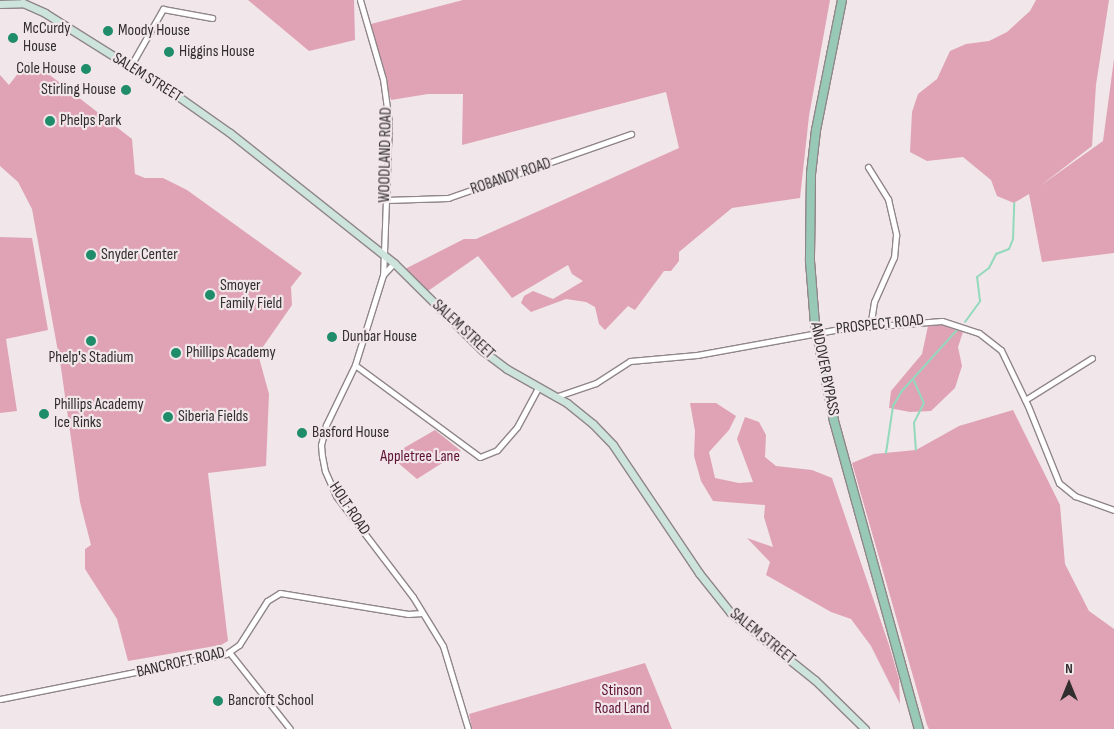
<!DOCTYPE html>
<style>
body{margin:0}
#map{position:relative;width:1114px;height:729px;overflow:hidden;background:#f1e6e9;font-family:"Sofia Sans Condensed",sans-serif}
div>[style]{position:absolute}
.green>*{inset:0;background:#e0a3b6}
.stream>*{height:2px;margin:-1px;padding:0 1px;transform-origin:1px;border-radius:1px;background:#93d9bc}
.roads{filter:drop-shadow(1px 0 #908689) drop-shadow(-1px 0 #908689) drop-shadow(0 1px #908689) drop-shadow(0 -1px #908689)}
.street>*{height:5px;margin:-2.5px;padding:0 2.5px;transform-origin:2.5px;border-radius:2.5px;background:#fff}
.secondary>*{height:7px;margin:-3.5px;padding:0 3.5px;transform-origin:3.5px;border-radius:3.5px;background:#cce4db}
.primary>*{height:8px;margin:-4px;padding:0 4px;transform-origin:4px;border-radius:4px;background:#98c9b6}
.dots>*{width:14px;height:14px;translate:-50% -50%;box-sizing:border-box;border:2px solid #f1e6e9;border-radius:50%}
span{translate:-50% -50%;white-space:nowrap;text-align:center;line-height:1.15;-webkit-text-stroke:4.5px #f1e6e9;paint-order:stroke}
.poi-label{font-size:16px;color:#322e2f}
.left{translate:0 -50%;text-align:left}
.right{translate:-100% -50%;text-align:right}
.street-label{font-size:16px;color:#322e2f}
.park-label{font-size:16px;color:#5f1334}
.north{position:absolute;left:1044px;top:659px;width:50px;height:50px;-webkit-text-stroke:4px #f1e6e9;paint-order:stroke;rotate:0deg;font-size:14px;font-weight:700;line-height:20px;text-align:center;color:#322e2f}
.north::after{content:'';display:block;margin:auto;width:18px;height:22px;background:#322e2f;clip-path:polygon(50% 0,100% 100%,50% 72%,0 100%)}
</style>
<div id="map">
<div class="green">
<i style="clip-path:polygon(248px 0,354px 0,355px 40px,309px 51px)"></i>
<i style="clip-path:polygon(463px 0,830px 0,809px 116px,800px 198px,732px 208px,679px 252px,679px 261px,671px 271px,664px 271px,635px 310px,628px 306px,605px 330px,599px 324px,595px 307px,586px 302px,566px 299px,531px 312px,521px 303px,524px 296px,533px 291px,553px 299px,583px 281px,572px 274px,568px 265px,512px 298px,478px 256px,428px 291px,405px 269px,464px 239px,476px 239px,679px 148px,666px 92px,462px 145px,463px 94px,428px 94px,391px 100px,371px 24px)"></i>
<i style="clip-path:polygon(1036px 0,1109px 0,1096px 85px,1092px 146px,1040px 186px,1103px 141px,1114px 59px,1114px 253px,1042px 262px,1029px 194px,1014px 203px,997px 196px,991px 180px,963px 157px,927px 161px,910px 152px,912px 112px,918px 94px,937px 79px,950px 51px,966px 44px,989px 41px,1007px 32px,1030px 11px)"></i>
<i style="clip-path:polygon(33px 62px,132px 139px,135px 174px,145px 178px,163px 178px,187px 190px,302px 273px,291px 287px,292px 305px,258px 354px,269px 394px,266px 466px,208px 473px,228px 641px,221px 645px,128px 661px,117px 619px,85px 569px,85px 549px,91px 545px,80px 502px,61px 368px,32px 209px,18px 182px,0 166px,0 75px,9px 85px,26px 63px)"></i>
<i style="clip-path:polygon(0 237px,32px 238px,48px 330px,6px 339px,17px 411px,0 413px)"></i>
<i style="clip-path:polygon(939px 324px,963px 332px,958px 347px,962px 366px,955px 388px,931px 411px,910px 412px,889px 408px,891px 391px,922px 354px,928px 326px)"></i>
<i style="clip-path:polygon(690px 403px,716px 403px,736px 416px,729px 430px,709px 452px,715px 478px,739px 483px,753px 482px,737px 439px,745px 417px,759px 422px,766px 435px,765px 457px,776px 466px,812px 470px,832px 478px,889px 645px,899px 679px,900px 704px,871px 646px,851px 619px,831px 612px,766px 575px,770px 562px,747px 538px,773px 547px,764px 517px,765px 505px,713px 501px,701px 481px,694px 456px,695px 431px)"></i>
<i style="clip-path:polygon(1013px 410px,1060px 505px,1065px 564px,1089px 611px,1114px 629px,1114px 729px,929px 729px,927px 725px,852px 463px,874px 454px,916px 450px,959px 426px)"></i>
<i style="clip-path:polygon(435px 430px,461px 451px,417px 479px,390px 456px)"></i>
<i style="clip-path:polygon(645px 663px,672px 729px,472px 729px,469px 714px)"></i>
</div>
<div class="stream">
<i style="left:965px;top:322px;width:26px;rotate:-54deg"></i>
<i style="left:980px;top:301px;width:24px;rotate:-97deg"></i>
<i style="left:977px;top:277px;width:15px;rotate:-37deg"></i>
<i style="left:989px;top:268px;width:16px;rotate:-63deg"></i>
<i style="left:996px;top:254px;width:14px;rotate:-21deg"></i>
<i style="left:1009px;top:249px;width:11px;rotate:-68deg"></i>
<i style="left:1013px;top:239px;width:36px;rotate:-88deg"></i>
<i style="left:914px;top:381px;width:24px;rotate:66deg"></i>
<i style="left:924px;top:403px;width:22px;rotate:117deg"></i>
<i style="left:914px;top:423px;width:27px;rotate:86deg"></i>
<i style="left:886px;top:453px;width:48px;rotate:-81.5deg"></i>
<i style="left:893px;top:406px;width:16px;rotate:-60deg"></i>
<i style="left:901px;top:392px;width:84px;rotate:-47.9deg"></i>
</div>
<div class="roads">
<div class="street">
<i style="left:360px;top:0;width:82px;rotate:73.8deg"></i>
<i style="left:383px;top:79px;width:43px;rotate:82.1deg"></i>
<i style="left:389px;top:122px;width:153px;rotate:92.2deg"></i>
<i style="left:130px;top:67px;width:67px;rotate:-60.4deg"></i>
<i style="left:163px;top:9px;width:50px;rotate:10.4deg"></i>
<i style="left:868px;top:167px;width:38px;rotate:58deg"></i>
<i style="left:888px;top:199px;width:37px;rotate:77deg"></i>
<i style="left:896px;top:235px;width:22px;rotate:95deg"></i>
<i style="left:894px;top:257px;width:49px;rotate:114deg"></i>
<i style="left:874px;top:302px;width:24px;rotate:99deg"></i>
<i style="left:386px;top:200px;width:62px;rotate:-1.8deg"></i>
<i style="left:448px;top:198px;width:194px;rotate:-19.3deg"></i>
<i style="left:394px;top:263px;width:16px;rotate:133deg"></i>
<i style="left:383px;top:275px;width:94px;rotate:107.3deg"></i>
<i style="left:355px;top:365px;width:67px;rotate:115.8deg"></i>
<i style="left:326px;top:425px;width:21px;rotate:104deg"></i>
<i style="left:321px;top:445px;width:11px;rotate:85deg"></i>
<i style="left:322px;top:456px;width:15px;rotate:79deg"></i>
<i style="left:325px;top:471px;width:27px;rotate:66deg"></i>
<i style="left:336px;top:496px;width:127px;rotate:52.7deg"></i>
<i style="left:413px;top:597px;width:57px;rotate:58.5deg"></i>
<i style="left:443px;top:646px;width:87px;rotate:73.2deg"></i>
<i style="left:355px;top:365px;width:155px;rotate:36.4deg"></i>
<i style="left:480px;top:457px;width:18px;rotate:-22deg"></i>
<i style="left:497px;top:450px;width:30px;rotate:-49deg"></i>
<i style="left:517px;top:427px;width:44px;rotate:-61.7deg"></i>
<i style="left:555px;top:397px;width:43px;rotate:-18.9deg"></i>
<i style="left:596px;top:383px;width:40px;rotate:-32.9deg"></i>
<i style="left:630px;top:361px;width:67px;rotate:-5.1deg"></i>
<i style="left:697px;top:355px;width:145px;rotate:-10.3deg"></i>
<i style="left:840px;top:329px;width:102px;rotate:-4.5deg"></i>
<i style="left:942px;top:321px;width:39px;rotate:18deg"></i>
<i style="left:979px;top:333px;width:28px;rotate:38deg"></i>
<i style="left:1001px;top:350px;width:62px;rotate:64.3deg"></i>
<i style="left:1028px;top:406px;width:83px;rotate:68.1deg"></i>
<i style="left:1059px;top:483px;width:21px;rotate:39deg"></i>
<i style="left:1075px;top:496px;width:41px;rotate:19.7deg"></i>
<i style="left:1025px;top:400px;width:79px;rotate:-32.1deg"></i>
<i style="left:229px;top:652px;width:98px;rotate:51.6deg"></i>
<i style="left:0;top:699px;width:230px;rotate:-11.3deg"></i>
<i style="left:226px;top:654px;width:16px;rotate:-35deg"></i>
<i style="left:239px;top:645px;width:52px;rotate:-57.5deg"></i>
<i style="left:267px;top:601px;width:15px;rotate:-32deg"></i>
<i style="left:280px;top:593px;width:130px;rotate:9.3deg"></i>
<i style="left:408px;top:614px;width:14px;rotate:-4deg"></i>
</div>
<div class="secondary">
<i style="left:0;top:4px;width:23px;rotate:-2deg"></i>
<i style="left:23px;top:3px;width:24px;rotate:24deg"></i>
<i style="left:45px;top:13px;width:158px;rotate:32.1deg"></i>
<i style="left:179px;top:97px;width:62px;rotate:35.2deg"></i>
<i style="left:230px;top:133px;width:209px;rotate:38.4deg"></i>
<i style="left:394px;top:263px;width:125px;rotate:44.7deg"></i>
<i style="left:483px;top:351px;width:30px;rotate:37deg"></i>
<i style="left:507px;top:369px;width:69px;rotate:29.5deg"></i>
<i style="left:567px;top:403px;width:33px;rotate:39deg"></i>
<i style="left:593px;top:424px;width:29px;rotate:46deg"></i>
<i style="left:613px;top:445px;width:154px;rotate:56.1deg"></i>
<i style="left:699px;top:573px;width:50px;rotate:51.5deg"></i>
<i style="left:730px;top:612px;width:109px;rotate:38.7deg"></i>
<i style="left:815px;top:680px;width:70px;rotate:44.4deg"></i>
</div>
<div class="primary">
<i style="left:842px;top:0;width:133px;rotate:101.3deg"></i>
<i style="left:816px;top:130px;width:44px;rotate:96.5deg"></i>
<i style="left:811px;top:174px;width:87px;rotate:90.7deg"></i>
<i style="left:810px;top:261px;width:63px;rotate:85.5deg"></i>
<i style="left:815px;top:324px;width:99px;rotate:78.9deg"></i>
<i style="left:834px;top:421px;width:320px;rotate:74.6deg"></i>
</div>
</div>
<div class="dots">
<i style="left:108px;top:31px;background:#1f8c6a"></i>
<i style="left:13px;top:38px;background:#1f8c6a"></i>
<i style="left:169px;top:52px;background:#1f8c6a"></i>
<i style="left:86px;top:69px;background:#1f8c6a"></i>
<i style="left:126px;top:90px;background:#1f8c6a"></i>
<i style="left:50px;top:121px;background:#1f8c6a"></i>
<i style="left:91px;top:255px;background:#1f8c6a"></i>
<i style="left:210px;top:295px;background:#1f8c6a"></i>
<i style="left:332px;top:337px;background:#1f8c6a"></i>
<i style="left:91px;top:341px;background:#1f8c6a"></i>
<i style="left:176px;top:353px;background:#1f8c6a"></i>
<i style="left:44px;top:414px;background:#1f8c6a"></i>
<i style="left:168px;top:417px;background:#1f8c6a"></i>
<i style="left:302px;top:433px;background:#1f8c6a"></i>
<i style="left:218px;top:701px;background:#1f8c6a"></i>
</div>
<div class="poi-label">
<span class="left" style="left:23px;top:38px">McCurdy<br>House</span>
<span class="left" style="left:118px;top:31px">Moody House</span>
<span class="left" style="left:179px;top:52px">Higgins House</span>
<span class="right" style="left:76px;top:69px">Cole House</span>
<span class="right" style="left:116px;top:90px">Stirling House</span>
<span class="left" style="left:60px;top:121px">Phelps Park</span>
<span class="left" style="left:101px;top:255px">Snyder Center</span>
<span class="left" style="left:220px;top:295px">Smoyer<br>Family Field</span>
<span class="left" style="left:342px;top:337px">Dunbar House</span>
<span class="left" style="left:186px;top:353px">Phillips Academy</span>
<span style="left:91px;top:358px">Phelp's Stadium</span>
<span class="left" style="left:54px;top:414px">Phillips Academy<br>Ice Rinks</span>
<span class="left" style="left:178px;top:417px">Siberia Fields</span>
<span class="left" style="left:312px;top:433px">Basford House</span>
<span class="left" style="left:228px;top:701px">Bancroft School</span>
</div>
<div class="street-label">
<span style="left:147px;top:78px;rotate:32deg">SALEM STREET</span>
<span style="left:386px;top:155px;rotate:-89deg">WOODLAND ROAD</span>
<span style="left:511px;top:177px;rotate:-19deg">ROBANDY ROAD</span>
<span style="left:880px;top:325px;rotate:-6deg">PROSPECT ROAD</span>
<span style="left:463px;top:330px;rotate:43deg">SALEM STREET</span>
<span style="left:824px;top:369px;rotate:79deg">ANDOVER BYPASS</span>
<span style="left:349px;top:509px;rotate:56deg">HOLT ROAD</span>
<span style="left:762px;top:637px;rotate:39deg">SALEM STREET</span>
<span style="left:181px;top:663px;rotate:-13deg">BANCROFT ROAD</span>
</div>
<div class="park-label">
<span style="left:420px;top:457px">Appletree Lane</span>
<span style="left:622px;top:700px">Stinson<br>Road Land</span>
</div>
<div class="north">N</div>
</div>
